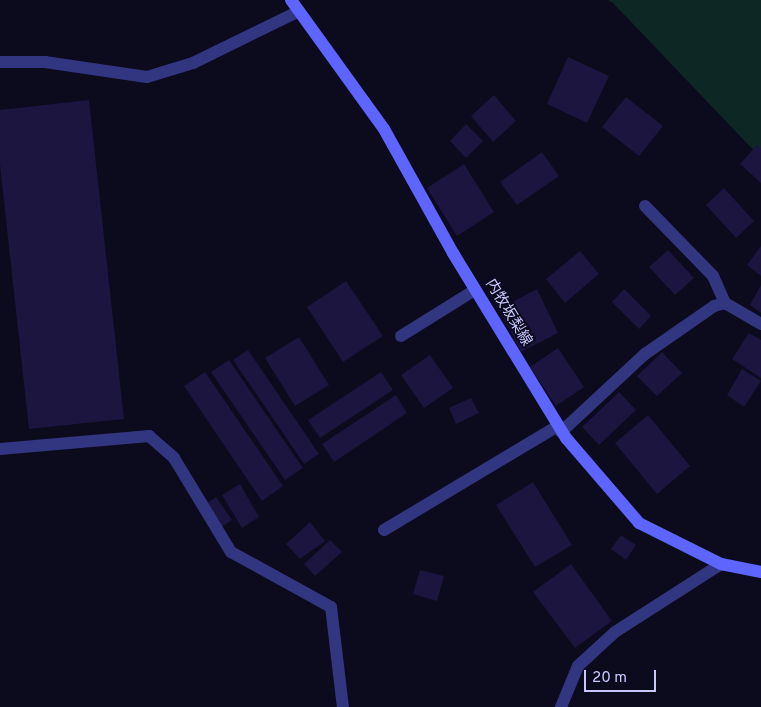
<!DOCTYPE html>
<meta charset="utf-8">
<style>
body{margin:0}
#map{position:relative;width:761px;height:707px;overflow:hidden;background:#0c0a1d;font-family:Overpass,"Noto Sans JP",sans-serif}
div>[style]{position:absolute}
.green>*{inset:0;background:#0d2725}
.building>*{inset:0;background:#1b153f}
.street>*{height:12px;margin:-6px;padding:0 6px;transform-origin:6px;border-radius:6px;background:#32357f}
.secondary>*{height:12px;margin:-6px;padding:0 6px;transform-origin:6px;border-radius:6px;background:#5e65ff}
span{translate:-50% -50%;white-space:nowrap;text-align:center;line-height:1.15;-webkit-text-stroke:4px #0c0a1d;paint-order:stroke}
.street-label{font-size:15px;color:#c9c7ff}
.scale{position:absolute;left:584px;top:670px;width:72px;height:22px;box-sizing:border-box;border:2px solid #c9c7ff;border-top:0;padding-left:6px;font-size:15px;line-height:18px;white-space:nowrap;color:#c9c7ff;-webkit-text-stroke:4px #0c0a1d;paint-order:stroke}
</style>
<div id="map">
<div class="green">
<i style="clip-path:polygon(608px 0,761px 0,761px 158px,613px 3px)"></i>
</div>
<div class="building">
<i style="clip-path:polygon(568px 57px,609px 76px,587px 123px,547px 104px)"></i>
<i style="clip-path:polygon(494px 95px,516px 121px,493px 142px,471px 116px)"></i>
<i style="clip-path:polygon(626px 97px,663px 126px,639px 156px,602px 127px)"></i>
<i style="clip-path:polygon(89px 100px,124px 419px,29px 429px,0 165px,0 110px)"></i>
<i style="clip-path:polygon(466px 124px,483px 141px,466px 158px,450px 141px)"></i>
<i style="clip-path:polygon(757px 145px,761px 149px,761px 183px,740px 164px)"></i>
<i style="clip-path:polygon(542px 152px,559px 176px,517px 205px,500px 182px)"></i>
<i style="clip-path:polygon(464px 164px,494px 212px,457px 236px,427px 188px)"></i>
<i style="clip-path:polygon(724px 188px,754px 221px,736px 238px,706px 205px)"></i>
<i style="clip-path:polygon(761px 246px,761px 276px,747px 265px)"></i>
<i style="clip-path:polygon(668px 250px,694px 278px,675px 295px,649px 267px)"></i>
<i style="clip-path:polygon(580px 251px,599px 274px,565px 303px,546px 279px)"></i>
<i style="clip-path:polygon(346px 281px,383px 336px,343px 362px,307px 307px)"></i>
<i style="clip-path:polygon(761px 285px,761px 313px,750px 305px)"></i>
<i style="clip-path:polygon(537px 289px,558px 333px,521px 352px,499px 309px)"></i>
<i style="clip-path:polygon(624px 289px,651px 316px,639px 329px,612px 302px)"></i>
<i style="clip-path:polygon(749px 333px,761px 340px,761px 378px,732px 359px)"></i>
<i style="clip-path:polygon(299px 337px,329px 385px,295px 406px,265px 358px)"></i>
<i style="clip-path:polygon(558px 348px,584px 387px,556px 406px,530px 367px)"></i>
<i style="clip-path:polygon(248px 350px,319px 454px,304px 464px,233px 360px)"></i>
<i style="clip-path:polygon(662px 352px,682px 373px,657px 396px,637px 376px)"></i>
<i style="clip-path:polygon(430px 355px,453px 388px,424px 408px,401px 375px)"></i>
<i style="clip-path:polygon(229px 360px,303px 468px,285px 480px,211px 372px)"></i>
<i style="clip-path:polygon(742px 369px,761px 381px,744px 407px,727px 395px)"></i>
<i style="clip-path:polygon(205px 372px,283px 486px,262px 501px,184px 386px)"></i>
<i style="clip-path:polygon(381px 372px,393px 390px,320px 438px,308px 420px)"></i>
<i style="clip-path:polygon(619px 392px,636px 410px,599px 445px,582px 427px)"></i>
<i style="clip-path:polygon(396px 395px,407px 413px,334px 462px,322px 444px)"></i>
<i style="clip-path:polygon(471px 398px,479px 413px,456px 424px,449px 408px)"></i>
<i style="clip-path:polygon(648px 415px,690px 466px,657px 494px,615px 443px)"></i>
<i style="clip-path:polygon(533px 482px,572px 545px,535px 567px,496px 505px)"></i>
<i style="clip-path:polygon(240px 484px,259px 517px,242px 528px,222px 495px)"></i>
<i style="clip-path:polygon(216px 497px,232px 520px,220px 528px,204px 505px)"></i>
<i style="clip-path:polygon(310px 522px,325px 541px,300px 559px,286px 544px)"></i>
<i style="clip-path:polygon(621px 535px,636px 545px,626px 560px,611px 549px)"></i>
<i style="clip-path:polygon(330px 540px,342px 552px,315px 576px,304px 564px)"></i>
<i style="clip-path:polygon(571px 564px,612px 621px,575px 648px,533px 592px)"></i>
<i style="clip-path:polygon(420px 570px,444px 576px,437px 601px,413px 594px)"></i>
</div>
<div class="street">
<i style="left:0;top:62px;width:45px"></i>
<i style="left:45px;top:62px;width:103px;rotate:8.4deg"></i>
<i style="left:147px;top:77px;width:48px;rotate:-16.9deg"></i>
<i style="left:193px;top:63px;width:118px;rotate:-26.1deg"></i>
<i style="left:645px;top:206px;width:98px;rotate:45.8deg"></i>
<i style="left:713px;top:276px;width:30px;rotate:66deg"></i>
<i style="left:401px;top:336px;width:87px;rotate:-31.9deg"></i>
<i style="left:561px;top:432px;width:115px;rotate:-42.9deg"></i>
<i style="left:645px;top:354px;width:84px;rotate:-34.8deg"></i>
<i style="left:714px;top:306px;width:11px;rotate:-15deg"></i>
<i style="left:725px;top:303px;width:42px;rotate:30.3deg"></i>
<i style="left:0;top:449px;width:150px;rotate:-5deg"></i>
<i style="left:149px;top:436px;width:33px;rotate:41deg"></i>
<i style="left:174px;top:458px;width:110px;rotate:58.8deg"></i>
<i style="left:231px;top:552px;width:114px;rotate:28.8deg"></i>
<i style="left:331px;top:607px;width:101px;rotate:83.2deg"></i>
<i style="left:384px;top:530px;width:203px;rotate:-30.9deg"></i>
<i style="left:561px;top:707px;width:44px;rotate:-67.5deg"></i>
<i style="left:578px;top:666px;width:50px;rotate:-42.6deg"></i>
<i style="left:615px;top:632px;width:126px;rotate:-32.7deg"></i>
</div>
<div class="secondary">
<i style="left:291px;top:0;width:159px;rotate:54.2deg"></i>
<i style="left:384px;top:129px;width:142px;rotate:60.9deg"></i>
<i style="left:453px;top:253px;width:217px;rotate:58.6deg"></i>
<i style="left:566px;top:438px;width:112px;rotate:49.3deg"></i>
<i style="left:639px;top:523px;width:92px;rotate:26.6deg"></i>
<i style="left:721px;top:564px;width:41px;rotate:11.3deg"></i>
</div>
<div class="street-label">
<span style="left:508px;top:313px;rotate:59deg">内牧坂梨線</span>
</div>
<div class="scale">20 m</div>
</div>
